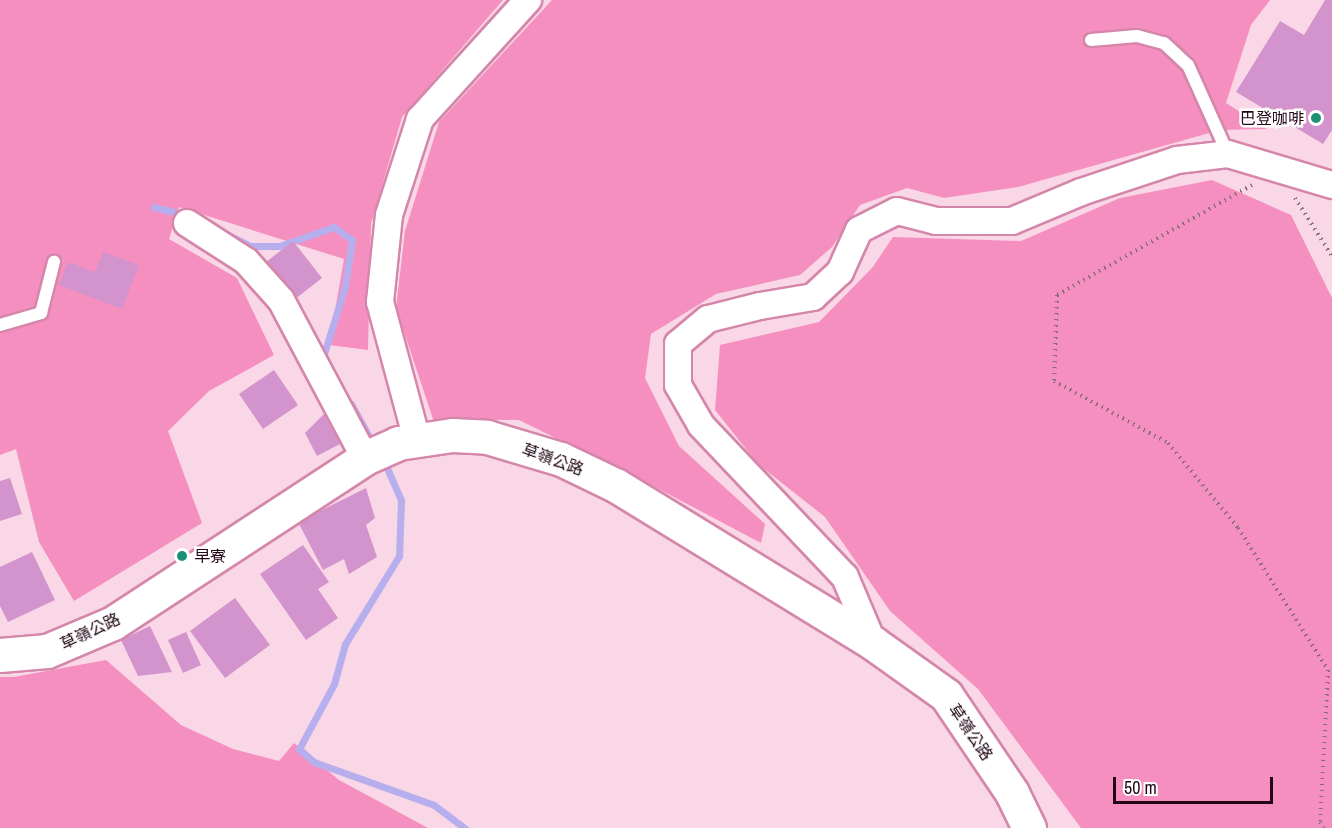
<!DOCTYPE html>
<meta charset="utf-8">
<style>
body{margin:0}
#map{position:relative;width:1332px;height:828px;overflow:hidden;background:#f9d7e6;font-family:"Archivo Narrow","Noto Sans TC",sans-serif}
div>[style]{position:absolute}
.green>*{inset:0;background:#f58fc0}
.stream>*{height:7px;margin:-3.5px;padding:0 3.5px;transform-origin:3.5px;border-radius:3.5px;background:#b7aeee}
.building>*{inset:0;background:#d393cc}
.path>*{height:4px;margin-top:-2px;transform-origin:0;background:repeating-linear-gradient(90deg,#8b6c7b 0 1.5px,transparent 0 6px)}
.roads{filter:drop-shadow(2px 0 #d586ab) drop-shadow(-2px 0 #d586ab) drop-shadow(0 2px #d586ab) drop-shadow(0 -2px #d586ab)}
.service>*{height:12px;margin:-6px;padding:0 6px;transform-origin:6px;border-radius:6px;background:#fff}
.minor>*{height:26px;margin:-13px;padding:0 13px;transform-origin:13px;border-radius:13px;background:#fff}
.secondary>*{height:33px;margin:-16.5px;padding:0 16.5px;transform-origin:16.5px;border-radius:16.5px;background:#fff}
.dots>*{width:16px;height:16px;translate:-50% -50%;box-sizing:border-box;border:3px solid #fff;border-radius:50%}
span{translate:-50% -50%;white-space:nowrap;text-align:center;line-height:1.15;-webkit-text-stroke:5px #fff;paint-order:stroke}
.poi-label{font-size:16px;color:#220615}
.right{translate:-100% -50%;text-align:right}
.left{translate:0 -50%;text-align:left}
.street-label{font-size:16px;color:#220615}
.scale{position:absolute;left:1113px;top:777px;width:160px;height:27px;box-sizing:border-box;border:3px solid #220615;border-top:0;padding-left:8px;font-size:18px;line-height:21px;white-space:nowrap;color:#220615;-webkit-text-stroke:4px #fff;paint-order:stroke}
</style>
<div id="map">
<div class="green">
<i style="clip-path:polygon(0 0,503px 0,402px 117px,371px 224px,368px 350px,329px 345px,344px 259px,179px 207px,169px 239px,237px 278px,274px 355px,209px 391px,168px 431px,202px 523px,74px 601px,39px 542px,16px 449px,0 455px)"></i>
<i style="clip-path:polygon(552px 0,1270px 0,1251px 25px,1226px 103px,1267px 129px,1220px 130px,1018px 187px,944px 198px,907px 188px,860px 205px,832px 247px,800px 275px,716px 294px,651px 334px,645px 378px,679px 446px,765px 524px,761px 543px,653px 486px,519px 420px,433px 419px,396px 308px,405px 231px,439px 122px)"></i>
<i style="clip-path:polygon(1212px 180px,1291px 215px,1332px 298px,1332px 828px,1081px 828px,978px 689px,890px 611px,825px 517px,758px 464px,715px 410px,720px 345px,819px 322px,872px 268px,893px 237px,1021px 241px,1120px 198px)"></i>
<i style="clip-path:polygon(106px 660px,181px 725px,233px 749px,279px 761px,294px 743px,339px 780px,428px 828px,0 828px,0 677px,14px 677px)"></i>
</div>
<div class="stream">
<i style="left:154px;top:207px;width:33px;rotate:14deg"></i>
<i style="left:226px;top:234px;width:28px;rotate:26deg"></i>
<i style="left:251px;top:246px;width:28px"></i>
<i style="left:279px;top:246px;width:58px;rotate:-19.1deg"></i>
<i style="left:334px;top:227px;width:22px;rotate:36deg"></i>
<i style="left:352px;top:240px;width:47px;rotate:98.7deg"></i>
<i style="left:345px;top:286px;width:74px;rotate:107.2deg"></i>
<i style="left:323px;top:357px;width:5px;rotate:53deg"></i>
<i style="left:351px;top:404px;width:35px;rotate:61deg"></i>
<i style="left:383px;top:459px;width:45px;rotate:66.3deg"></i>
<i style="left:401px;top:500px;width:56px;rotate:92deg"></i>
<i style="left:399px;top:556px;width:103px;rotate:121.5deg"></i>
<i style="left:345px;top:644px;width:41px;rotate:105.4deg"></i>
<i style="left:334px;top:684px;width:74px;rotate:118.3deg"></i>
<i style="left:299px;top:749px;width:20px;rotate:41deg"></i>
<i style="left:314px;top:762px;width:127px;rotate:19.7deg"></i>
<i style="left:434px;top:805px;width:39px;rotate:37deg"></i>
</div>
<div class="building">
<i style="clip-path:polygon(1325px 0,1332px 0,1332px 130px,1323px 144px,1236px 92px,1280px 21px,1304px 35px)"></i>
<i style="clip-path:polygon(293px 241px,322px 278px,290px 303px,261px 266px)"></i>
<i style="clip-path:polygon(103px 252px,139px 265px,122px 309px,59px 285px,68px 262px,95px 272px)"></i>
<i style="clip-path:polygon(274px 370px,298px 405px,263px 429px,239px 394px)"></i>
<i style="clip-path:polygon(324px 414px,340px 444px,317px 456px,305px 433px)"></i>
<i style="clip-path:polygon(10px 478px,22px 514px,0 521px,0 481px)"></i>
<i style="clip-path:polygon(366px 488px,375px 518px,366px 525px,377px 557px,349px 574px,344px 559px,323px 570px,298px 522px)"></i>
<i style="clip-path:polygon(303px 545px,329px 582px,318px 589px,338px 618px,306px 640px,260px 574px)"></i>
<i style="clip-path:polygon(32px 552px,55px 600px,8px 622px,0 606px,0 567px)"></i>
<i style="clip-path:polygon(235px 598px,270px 645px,225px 678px,190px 631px)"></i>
<i style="clip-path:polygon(150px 626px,172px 672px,138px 676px,121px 640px)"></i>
<i style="clip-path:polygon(186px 632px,201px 665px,183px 673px,168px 640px)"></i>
</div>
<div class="path">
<i style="left:1252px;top:185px;width:224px;rotate:150.6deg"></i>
<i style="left:1057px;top:295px;width:86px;rotate:92deg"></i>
<i style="left:1054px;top:381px;width:130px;rotate:28.5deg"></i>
<i style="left:1168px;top:443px;width:110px;rotate:50.5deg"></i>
<i style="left:1238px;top:528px;width:168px;rotate:57.6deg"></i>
<i style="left:1328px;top:670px;width:152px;rotate:93deg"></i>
<i style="left:1320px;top:822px;width:7px;rotate:56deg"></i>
<i style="left:1295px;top:198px;width:69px;rotate:57.5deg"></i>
</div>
<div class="roads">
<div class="service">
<i style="left:1091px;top:40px;width:46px;rotate:-5deg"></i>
<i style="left:1137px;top:36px;width:28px;rotate:15deg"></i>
<i style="left:1164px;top:43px;width:33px;rotate:43deg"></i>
<i style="left:1188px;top:65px;width:98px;rotate:65.8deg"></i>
<i style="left:0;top:325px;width:43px;rotate:-16.3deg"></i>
<i style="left:41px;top:313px;width:53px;rotate:-75.7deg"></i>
</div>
<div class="minor">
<i style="left:187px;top:223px;width:70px;rotate:32.8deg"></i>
<i style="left:246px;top:261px;width:52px;rotate:48.1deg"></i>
<i style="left:281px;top:300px;width:179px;rotate:62deg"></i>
<i style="left:417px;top:440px;width:143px;rotate:-105deg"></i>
<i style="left:380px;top:302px;width:87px;rotate:-84.1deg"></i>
<i style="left:389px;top:215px;width:101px;rotate:-72.1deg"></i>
<i style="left:420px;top:119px;width:161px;rotate:-47.8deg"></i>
<i style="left:873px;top:643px;width:72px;rotate:-113deg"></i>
<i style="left:845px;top:577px;width:209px;rotate:-133.5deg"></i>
<i style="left:701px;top:425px;width:46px;rotate:-119.9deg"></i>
<i style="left:678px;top:385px;width:41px;rotate:-90deg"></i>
<i style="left:678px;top:344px;width:39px;rotate:-40deg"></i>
<i style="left:708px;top:319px;width:54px;rotate:-14deg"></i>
<i style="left:760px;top:306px;width:54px;rotate:-9.6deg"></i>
<i style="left:813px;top:297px;width:37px;rotate:-43deg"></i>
<i style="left:840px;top:272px;width:46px;rotate:-65.7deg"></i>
<i style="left:859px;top:230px;width:42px;rotate:-26.6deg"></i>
<i style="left:897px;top:211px;width:40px;rotate:14.4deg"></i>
<i style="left:936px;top:221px;width:76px"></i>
<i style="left:1012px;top:221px;width:75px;rotate:-22.8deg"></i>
<i style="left:1081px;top:192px;width:101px;rotate:-18.4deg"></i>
<i style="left:1177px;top:160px;width:51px;rotate:-6.7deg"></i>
<i style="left:1228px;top:154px;width:109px;rotate:16.6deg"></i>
</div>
<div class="secondary">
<i style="left:0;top:655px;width:47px;rotate:-4.9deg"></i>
<i style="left:47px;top:651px;width:72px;rotate:-23deg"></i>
<i style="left:113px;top:623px;width:301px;rotate:-33.2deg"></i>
<i style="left:365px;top:458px;width:36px;rotate:-24deg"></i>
<i style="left:398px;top:443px;width:55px;rotate:-8.4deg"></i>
<i style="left:452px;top:435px;width:35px;rotate:3deg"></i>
<i style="left:487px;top:437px;width:77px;rotate:16.6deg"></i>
<i style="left:561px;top:459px;width:62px;rotate:25.7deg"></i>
<i style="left:617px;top:486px;width:300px;rotate:31.5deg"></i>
<i style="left:873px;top:643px;width:90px;rotate:35.5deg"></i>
<i style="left:946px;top:695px;width:118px;rotate:56deg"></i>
<i style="left:1012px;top:793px;width:39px;rotate:64deg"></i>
</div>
</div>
<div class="dots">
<i style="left:1316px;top:118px;background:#1c9072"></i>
<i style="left:182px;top:556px;background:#1c9072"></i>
</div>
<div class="poi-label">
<span class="right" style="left:1304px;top:118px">巴登咖啡</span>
<span class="left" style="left:194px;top:556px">早寮</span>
</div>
<div class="street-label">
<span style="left:553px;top:459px;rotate:20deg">草嶺公路</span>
<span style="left:90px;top:631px;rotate:-25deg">草嶺公路</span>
<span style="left:971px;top:732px;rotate:56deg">草嶺公路</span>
</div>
<div class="scale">50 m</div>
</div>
